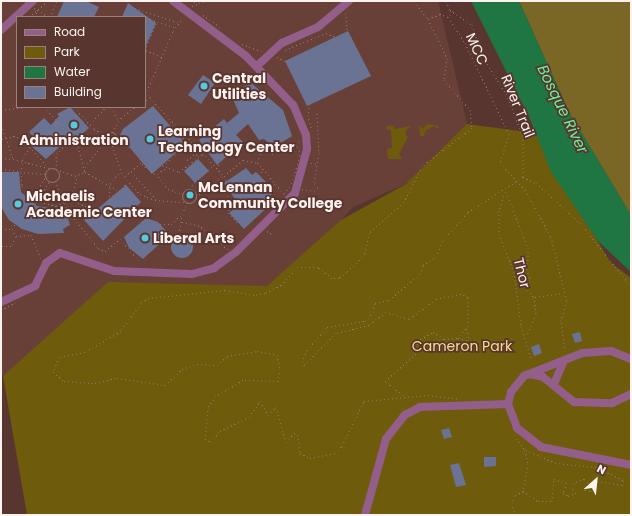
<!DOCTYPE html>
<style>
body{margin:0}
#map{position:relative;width:632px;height:516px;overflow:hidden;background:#58362f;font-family:Poppins,sans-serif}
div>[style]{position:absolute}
.built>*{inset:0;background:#684038}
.green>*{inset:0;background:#6f5b0c}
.forest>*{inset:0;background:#7a6726}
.water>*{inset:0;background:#1f7642}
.building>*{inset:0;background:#6a7393}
.round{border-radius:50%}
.path>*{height:1px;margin-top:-0.5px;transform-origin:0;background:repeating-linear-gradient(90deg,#947a74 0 1px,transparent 0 4px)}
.path>.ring{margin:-0.5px;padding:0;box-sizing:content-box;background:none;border:1px solid #947a74;border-radius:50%}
.minor>*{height:8px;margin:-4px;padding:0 4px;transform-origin:4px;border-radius:4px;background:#935e8a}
.dots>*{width:11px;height:11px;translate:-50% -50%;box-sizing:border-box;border:2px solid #58362f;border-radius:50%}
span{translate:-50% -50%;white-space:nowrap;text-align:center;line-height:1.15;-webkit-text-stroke:3.5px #58362f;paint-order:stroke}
.street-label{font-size:14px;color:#fff2ef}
.poi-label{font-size:14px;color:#fff2ef;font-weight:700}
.left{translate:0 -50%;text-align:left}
.park-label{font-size:14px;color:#f7de8d}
.water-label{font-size:15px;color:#6af49b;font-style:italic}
.frame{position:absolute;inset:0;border:2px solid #fff2ef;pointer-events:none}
.legend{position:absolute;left:16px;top:16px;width:130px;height:92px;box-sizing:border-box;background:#58362f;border:1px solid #9b817c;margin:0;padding:5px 7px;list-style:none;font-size:12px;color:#fff2ef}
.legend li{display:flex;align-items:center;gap:8px;height:20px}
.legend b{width:20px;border:1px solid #9b817c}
.north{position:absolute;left:576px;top:460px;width:40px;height:40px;-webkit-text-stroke:3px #58362f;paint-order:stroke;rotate:27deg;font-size:11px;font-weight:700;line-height:16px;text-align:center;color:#fff2ef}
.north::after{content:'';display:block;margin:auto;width:14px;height:18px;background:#fff2ef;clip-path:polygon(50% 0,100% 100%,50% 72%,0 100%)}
</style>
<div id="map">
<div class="built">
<i style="clip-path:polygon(evenodd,1px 1px,438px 1px,467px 124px,412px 181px,353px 207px,318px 245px,263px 289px,234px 285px,191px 287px,1px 376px,1px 1px,17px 17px,145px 17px,145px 107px,17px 107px,17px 17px)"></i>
</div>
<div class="green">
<i style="clip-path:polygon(428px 124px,438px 126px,439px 129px,434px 126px,425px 131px,424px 136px,420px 136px,419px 125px,422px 129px)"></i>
<i style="clip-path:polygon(467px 124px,535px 133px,610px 262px,631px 278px,631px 515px,27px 515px,3px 376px,108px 282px,267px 286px,341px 220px,406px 184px)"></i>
<i style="clip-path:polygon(387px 126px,394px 126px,394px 129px,412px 126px,406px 130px,406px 136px,413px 138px,408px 137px,399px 154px,402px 159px,388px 159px,387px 149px,392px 148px,391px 130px,386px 129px)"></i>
</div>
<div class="forest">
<i style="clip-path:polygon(519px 1px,631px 1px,631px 215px,569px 112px)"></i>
</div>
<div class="water">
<i style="clip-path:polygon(471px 1px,519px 1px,569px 112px,631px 215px,631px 272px,598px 241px,551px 172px,530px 119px)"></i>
</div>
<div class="building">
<i style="clip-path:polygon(64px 1px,86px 1px,99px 7px,94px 17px,57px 17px)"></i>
<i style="clip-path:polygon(128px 3px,156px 23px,145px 48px,145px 17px,122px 17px)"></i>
<i style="clip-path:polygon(348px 31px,371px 76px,307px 106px,285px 61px)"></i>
<i style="clip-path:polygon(203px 75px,215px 83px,201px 104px,188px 95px)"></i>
<i style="clip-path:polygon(250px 82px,283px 110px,292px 136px,274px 147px,264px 139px,259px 140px,248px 124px,236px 135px,243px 142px,217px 165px,199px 140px,224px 119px,227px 123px,239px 113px,232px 97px)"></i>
<i style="clip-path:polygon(153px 106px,186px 144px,152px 174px,130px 148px,121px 144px,119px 137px,123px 129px)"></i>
<i style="clip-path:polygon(70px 107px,89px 128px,75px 140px,72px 136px,46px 159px,30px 145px,35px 139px,29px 132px,44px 118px,51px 125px,59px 116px,57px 114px)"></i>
<i style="clip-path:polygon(198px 159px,209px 171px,195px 183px,184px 171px)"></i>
<i style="clip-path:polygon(246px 168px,252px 175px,256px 172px,274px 190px,270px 197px,274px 201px,244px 229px,229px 213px,239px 205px,224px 183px)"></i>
<i style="clip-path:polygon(1px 172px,19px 172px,21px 192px,37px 206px,58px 209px,64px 205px,70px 225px,63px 229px,64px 233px,38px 234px,22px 229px,9px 220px,1px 207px)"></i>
<i style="clip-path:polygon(126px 185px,141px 202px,103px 241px,84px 220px)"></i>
<i style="clip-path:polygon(146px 218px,158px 222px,166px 231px,162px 235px,166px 238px,143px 259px,129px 248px,124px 237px)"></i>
<i class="round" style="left:171px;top:236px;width:22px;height:22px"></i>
<i style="clip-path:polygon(580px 332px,582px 341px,575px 343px,572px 334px)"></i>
<i style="clip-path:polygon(539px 344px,542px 353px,534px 356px,531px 347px)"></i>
<i style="clip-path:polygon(449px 428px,452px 437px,444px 439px,441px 430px)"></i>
<i style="clip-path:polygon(484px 457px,496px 457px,496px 466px,484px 467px)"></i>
<i style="clip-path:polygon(459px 463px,466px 485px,456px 487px,450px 465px)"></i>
</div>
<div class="path">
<i style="left:414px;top:1px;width:21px;rotate:53deg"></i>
<i style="left:446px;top:1px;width:10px;rotate:66deg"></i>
<i style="left:450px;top:10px;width:27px;rotate:34deg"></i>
<i style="left:472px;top:25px;width:34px;rotate:71deg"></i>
<i style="left:483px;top:57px;width:44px;rotate:58.1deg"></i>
<i style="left:506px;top:94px;width:45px;rotate:68deg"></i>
<i style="left:523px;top:136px;width:41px;rotate:90deg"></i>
<i style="left:523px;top:177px;width:14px;rotate:25deg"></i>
<i style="left:536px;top:183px;width:59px;rotate:42.3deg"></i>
<i style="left:580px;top:223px;width:81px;rotate:51deg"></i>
<i style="left:192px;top:6px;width:6px;rotate:-59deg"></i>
<i style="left:192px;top:6px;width:15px;rotate:-20deg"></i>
<i style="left:34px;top:8px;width:17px;rotate:31deg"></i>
<i style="left:135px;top:8px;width:46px;rotate:18.8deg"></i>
<i style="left:453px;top:11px;width:8px;rotate:130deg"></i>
<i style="left:448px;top:17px;width:31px;rotate:57deg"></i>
<i style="left:465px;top:43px;width:101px;rotate:64.2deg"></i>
<i style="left:509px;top:134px;width:30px;rotate:107deg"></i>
<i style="left:500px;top:163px;width:37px;rotate:47deg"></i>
<i style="left:525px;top:190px;width:54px;rotate:61deg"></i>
<i style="left:551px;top:237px;width:66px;rotate:76deg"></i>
<i style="left:567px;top:301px;width:19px;rotate:108deg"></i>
<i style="left:561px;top:319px;width:32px;rotate:83deg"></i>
<i style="left:346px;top:13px;width:18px;rotate:87deg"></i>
<i style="left:203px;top:15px;width:21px;rotate:35deg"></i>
<i style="left:29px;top:17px;width:25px;rotate:-40deg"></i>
<i style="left:36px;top:17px;width:6px;rotate:-81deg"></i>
<i style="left:50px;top:17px;width:17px;rotate:-66deg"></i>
<i style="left:448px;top:17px;width:9px;rotate:-159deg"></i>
<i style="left:440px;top:14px;width:13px;rotate:157deg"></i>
<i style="left:428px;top:19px;width:43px;rotate:64deg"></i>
<i style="left:447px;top:58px;width:22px;rotate:98deg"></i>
<i style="left:444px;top:80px;width:40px;rotate:49deg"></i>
<i style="left:470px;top:110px;width:18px;rotate:84deg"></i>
<i style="left:472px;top:128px;width:63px;rotate:142.8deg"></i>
<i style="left:422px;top:166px;width:40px;rotate:116.6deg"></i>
<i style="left:404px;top:202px;width:47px;rotate:138.5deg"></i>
<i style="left:369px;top:233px;width:21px;rotate:101deg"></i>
<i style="left:365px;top:254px;width:25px;rotate:135deg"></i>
<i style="left:347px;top:272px;width:10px;rotate:143deg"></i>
<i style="left:339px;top:278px;width:7px;rotate:180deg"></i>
<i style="left:332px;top:278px;width:18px;rotate:-142deg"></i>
<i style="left:318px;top:267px;width:20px;rotate:180deg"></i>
<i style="left:298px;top:267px;width:25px;rotate:133deg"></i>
<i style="left:281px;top:285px;width:18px;rotate:153deg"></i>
<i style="left:265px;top:293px;width:11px;rotate:170deg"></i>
<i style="left:254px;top:295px;width:29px;rotate:-170deg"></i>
<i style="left:225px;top:290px;width:76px;rotate:174deg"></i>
<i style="left:149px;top:298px;width:9px;rotate:148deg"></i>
<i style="left:141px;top:303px;width:34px;rotate:126deg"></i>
<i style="left:121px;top:331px;width:42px;rotate:149.7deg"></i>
<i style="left:85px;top:352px;width:26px;rotate:169deg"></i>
<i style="left:59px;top:357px;width:16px;rotate:112deg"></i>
<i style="left:53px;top:372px;width:14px;rotate:39deg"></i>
<i style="left:64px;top:381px;width:31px;rotate:4deg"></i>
<i style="left:95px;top:383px;width:23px;rotate:-13deg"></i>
<i style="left:117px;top:378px;width:49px;rotate:8.3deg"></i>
<i style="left:165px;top:385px;width:23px;rotate:-43deg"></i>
<i style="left:182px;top:369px;width:16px;rotate:-18deg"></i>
<i style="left:197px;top:364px;width:20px;rotate:3deg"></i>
<i style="left:217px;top:365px;width:13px;rotate:-42deg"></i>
<i style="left:227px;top:356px;width:30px;rotate:-9deg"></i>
<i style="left:257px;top:351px;width:20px;rotate:11deg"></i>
<i style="left:277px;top:355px;width:14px;rotate:78deg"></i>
<i style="left:280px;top:369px;width:12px;rotate:99deg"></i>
<i style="left:278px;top:381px;width:35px;rotate:-178deg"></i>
<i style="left:243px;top:380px;width:31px;rotate:149deg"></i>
<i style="left:216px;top:396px;width:14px;rotate:126deg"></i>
<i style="left:208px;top:407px;width:32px;rotate:95deg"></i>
<i style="left:205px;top:439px;width:7px;rotate:27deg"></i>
<i style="left:211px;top:442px;width:14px;rotate:-51deg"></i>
<i style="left:220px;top:431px;width:32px;rotate:-26deg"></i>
<i style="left:249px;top:417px;width:19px;rotate:-55deg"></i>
<i style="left:260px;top:401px;width:16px;rotate:60deg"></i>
<i style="left:268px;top:415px;width:11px;rotate:-45deg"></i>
<i style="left:276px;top:407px;width:36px;rotate:74deg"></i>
<i style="left:286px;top:442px;width:12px;rotate:-48deg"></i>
<i style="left:294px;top:433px;width:4px;rotate:27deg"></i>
<i style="left:298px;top:435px;width:18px;rotate:84deg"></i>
<i style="left:300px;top:453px;width:11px;rotate:27deg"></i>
<i style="left:310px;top:458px;width:25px;rotate:-11deg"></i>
<i style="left:335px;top:453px;width:10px;rotate:-45deg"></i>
<i style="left:342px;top:446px;width:50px;rotate:-63.9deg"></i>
<i style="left:364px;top:401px;width:64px;rotate:-5.4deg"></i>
<i style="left:428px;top:395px;width:31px;rotate:7deg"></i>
<i style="left:150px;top:19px;width:28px;rotate:19deg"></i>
<i style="left:242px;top:44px;width:22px;rotate:21deg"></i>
<i style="left:145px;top:50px;width:30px;rotate:-67deg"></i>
<i style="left:146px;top:50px;width:17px;rotate:24deg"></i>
<i style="left:285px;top:50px;width:44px;rotate:-22.5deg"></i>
<i style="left:326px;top:33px;width:10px;rotate:24deg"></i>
<i style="left:277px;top:57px;width:9px;rotate:27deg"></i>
<i style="left:145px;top:91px;width:8px;rotate:50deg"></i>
<i style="left:150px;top:97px;width:6px;rotate:141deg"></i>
<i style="left:147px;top:91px;width:65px;rotate:-66.6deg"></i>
<i style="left:173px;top:31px;width:16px;rotate:-52deg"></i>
<i style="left:150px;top:98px;width:108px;rotate:46.5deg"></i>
<i style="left:224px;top:176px;width:25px;rotate:-40deg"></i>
<i style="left:243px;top:160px;width:14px;rotate:12deg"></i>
<i style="left:310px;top:104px;width:11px;rotate:100deg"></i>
<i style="left:308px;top:115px;width:16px;rotate:76deg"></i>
<i style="left:44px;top:107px;width:49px;rotate:47.5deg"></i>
<i style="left:77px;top:143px;width:30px;rotate:75deg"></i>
<i style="left:85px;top:172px;width:39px;rotate:29deg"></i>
<i style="left:119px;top:191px;width:11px;rotate:-45deg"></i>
<i style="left:74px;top:107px;width:30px;rotate:48deg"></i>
<i style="left:94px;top:129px;width:13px;rotate:27deg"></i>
<i style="left:1px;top:110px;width:23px;rotate:-7deg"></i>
<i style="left:113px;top:111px;width:10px;rotate:61deg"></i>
<i style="left:170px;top:122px;width:25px;rotate:50deg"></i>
<i style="left:90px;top:124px;width:22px;rotate:-47deg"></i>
<i style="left:1px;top:125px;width:14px;rotate:69deg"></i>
<i style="left:6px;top:138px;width:22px;rotate:72deg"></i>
<i style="left:13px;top:159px;width:37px;rotate:14deg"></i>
<i style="left:49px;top:168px;width:40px;rotate:-133deg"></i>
<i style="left:22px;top:139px;width:9px;rotate:-159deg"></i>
<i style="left:14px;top:136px;width:3px;rotate:162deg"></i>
<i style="left:11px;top:137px;width:10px;rotate:169deg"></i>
<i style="left:52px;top:128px;width:9px;rotate:-41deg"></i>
<i style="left:112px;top:132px;width:17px;rotate:-57deg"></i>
<i style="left:121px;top:118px;width:18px;rotate:-38deg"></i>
<i class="ring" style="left:106px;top:132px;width:9px;height:9px"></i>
<i style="left:190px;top:133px;width:16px;rotate:63deg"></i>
<i style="left:72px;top:140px;width:20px;rotate:139deg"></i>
<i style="left:57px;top:153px;width:16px;rotate:94deg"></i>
<i style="left:56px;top:169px;width:20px;rotate:20deg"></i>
<i style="left:75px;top:176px;width:11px;rotate:-22deg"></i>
<i style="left:111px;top:142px;width:36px;rotate:71deg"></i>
<i style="left:289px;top:144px;width:10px;rotate:17deg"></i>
<i style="left:299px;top:147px;width:9px;rotate:84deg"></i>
<i style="left:300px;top:156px;width:28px;rotate:107deg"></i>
<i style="left:292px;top:183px;width:14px;rotate:126deg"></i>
<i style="left:284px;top:194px;width:42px;rotate:-130.2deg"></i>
<i style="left:257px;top:162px;width:12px;rotate:-66deg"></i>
<i style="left:262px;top:151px;width:10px;rotate:17deg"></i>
<i style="left:272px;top:154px;width:20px;rotate:-30deg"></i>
<i style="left:291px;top:144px;width:9px;rotate:-18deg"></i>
<i style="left:198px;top:146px;width:3px;rotate:-18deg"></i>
<i style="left:276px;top:147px;width:4px;rotate:76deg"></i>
<i style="left:53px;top:153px;width:5px;rotate:53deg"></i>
<i style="left:1px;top:158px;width:12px;rotate:5deg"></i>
<i style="left:196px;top:159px;width:9px;rotate:-77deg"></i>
<i style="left:187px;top:160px;width:9px;rotate:-36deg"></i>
<i style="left:311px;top:163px;width:7px;rotate:8deg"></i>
<i style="left:162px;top:165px;width:18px;rotate:22deg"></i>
<i style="left:179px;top:172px;width:30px;rotate:-37deg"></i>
<i style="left:163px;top:166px;width:23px;rotate:-43deg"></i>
<i style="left:85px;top:167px;width:34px;rotate:-52deg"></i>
<i class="ring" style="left:45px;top:168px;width:13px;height:13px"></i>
<i style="left:1px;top:169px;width:19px;rotate:6deg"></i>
<i style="left:165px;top:169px;width:8px;rotate:150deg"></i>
<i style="left:158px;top:173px;width:7px;rotate:74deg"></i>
<i style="left:160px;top:180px;width:12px;rotate:48deg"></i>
<i style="left:168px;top:189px;width:16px;rotate:18deg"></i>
<i style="left:218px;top:169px;width:6px;rotate:-81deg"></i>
<i style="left:208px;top:170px;width:7px;rotate:-45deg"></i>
<i style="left:21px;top:172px;width:14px;rotate:-82deg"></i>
<i style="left:23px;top:158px;width:14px;rotate:-56deg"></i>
<i style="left:131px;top:172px;width:37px;rotate:47deg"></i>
<i style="left:45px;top:174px;width:24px;rotate:-175deg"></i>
<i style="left:21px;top:172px;width:14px;rotate:86deg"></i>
<i style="left:22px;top:186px;width:21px;rotate:47deg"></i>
<i style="left:36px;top:201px;width:21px;rotate:14deg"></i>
<i style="left:56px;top:206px;width:17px;rotate:-25deg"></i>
<i style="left:71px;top:199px;width:25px;rotate:-74deg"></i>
<i style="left:258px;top:175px;width:6px;rotate:-39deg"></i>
<i style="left:158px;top:177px;width:22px;rotate:-141deg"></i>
<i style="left:141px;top:163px;width:22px;rotate:141deg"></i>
<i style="left:124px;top:177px;width:23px;rotate:47deg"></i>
<i style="left:140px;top:194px;width:16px;rotate:22deg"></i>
<i style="left:155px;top:200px;width:31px;rotate:4deg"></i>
<i style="left:55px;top:181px;width:34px;rotate:66deg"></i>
<i style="left:69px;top:212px;width:46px;rotate:51.1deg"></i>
<i style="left:98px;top:248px;width:8px;rotate:23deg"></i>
<i style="left:105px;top:251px;width:19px;rotate:-39deg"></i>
<i style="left:120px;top:239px;width:28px;rotate:49deg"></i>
<i style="left:138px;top:260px;width:4px;rotate:-45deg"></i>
<i style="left:216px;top:184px;width:26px;rotate:47deg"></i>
<i style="left:234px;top:203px;width:12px;rotate:125deg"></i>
<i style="left:271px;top:187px;width:5px;rotate:-37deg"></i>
<i style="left:190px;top:189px;width:8px;rotate:-60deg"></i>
<i style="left:302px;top:189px;width:12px;rotate:9deg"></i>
<i style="left:314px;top:191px;width:6px;rotate:-45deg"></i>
<i style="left:318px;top:187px;width:6px;rotate:-129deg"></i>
<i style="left:314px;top:182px;width:28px;rotate:-80deg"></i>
<i style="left:319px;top:154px;width:43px;rotate:-92.7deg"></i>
<i class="ring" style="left:182px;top:189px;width:13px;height:13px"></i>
<i style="left:505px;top:192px;width:20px;rotate:108deg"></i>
<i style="left:499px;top:211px;width:23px;rotate:90deg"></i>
<i style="left:499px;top:234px;width:41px;rotate:68.5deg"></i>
<i style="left:514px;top:272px;width:54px;rotate:82.6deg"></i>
<i style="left:521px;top:326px;width:34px;rotate:73deg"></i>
<i style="left:506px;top:192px;width:60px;rotate:68.6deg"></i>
<i style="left:528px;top:248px;width:15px;rotate:90deg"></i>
<i style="left:528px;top:263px;width:4px;rotate:146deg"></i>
<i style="left:525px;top:265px;width:14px;rotate:69deg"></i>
<i style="left:530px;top:278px;width:12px;rotate:104deg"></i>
<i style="left:527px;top:290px;width:10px;rotate:45deg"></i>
<i style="left:534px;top:297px;width:17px;rotate:83deg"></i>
<i style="left:536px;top:314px;width:23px;rotate:113deg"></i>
<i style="left:196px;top:197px;width:35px;rotate:-37deg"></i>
<i style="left:224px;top:176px;width:5px;rotate:68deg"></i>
<i style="left:31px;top:199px;width:25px;rotate:-56deg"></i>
<i style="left:71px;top:199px;width:25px;rotate:26deg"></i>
<i style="left:107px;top:201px;width:15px;rotate:-42deg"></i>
<i style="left:35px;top:203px;width:25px;rotate:-56deg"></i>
<i style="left:109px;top:204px;width:21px;rotate:-87deg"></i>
<i style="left:110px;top:183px;width:13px;rotate:-48deg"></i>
<i style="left:228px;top:213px;width:13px;rotate:45deg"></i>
<i style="left:182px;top:222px;width:16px;rotate:11deg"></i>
<i style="left:198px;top:225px;width:19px;rotate:35deg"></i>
<i style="left:160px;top:224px;width:11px"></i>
<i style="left:171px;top:224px;width:15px;rotate:-42deg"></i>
<i style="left:182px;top:214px;width:13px;rotate:-63deg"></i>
<i style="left:1px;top:229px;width:11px"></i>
<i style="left:12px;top:229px;width:9px;rotate:63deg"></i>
<i style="left:16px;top:237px;width:10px;rotate:119deg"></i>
<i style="left:11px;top:246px;width:10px;rotate:180deg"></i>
<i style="left:12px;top:229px;width:6px;rotate:-59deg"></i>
<i style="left:267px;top:231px;width:7px;rotate:34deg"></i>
<i style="left:164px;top:233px;width:15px;rotate:48deg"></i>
<i style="left:16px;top:236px;width:15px;rotate:-4deg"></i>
<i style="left:31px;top:235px;width:25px;rotate:67deg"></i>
<i style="left:179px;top:238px;width:23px;rotate:-83deg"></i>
<i style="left:218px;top:241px;width:13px;rotate:42deg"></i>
<i style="left:535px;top:297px;width:28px;rotate:-8deg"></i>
<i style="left:1px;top:310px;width:16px;rotate:-27deg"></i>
<i style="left:458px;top:338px;width:12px;rotate:14deg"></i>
<i style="left:470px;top:341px;width:14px;rotate:-107deg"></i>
<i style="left:403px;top:395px;width:23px;rotate:-142deg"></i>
<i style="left:385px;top:381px;width:44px;rotate:-41.3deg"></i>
<i style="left:418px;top:352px;width:11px;rotate:-95deg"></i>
<i style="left:417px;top:341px;width:18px;rotate:-29deg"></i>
<i style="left:433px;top:332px;width:13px;rotate:32deg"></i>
<i style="left:444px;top:339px;width:13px;rotate:-4deg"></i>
<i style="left:457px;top:338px;width:16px;rotate:-47deg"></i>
<i style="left:468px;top:326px;width:29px;rotate:-90deg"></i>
<i style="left:468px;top:297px;width:8px;rotate:-157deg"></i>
<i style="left:461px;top:294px;width:25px;rotate:169deg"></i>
<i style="left:436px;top:299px;width:34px;rotate:143deg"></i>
<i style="left:409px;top:319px;width:24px;rotate:-163deg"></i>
<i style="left:386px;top:312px;width:21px;rotate:143deg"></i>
<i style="left:369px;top:325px;width:34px;rotate:166deg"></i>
<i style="left:336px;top:333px;width:45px;rotate:135deg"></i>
<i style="left:304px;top:365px;width:4px;rotate:-124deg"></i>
<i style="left:302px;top:362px;width:13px;rotate:-67deg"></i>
<i style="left:307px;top:350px;width:30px;rotate:-49deg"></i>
<i style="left:327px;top:327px;width:38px;rotate:-9deg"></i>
<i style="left:365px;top:321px;width:12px;rotate:-48deg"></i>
<i style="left:373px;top:312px;width:9px;rotate:-77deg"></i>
<i style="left:375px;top:303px;width:14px;rotate:-12deg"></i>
<i style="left:389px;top:300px;width:40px;rotate:-40deg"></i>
<i style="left:420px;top:274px;width:9px;rotate:-72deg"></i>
<i style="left:423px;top:265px;width:15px;rotate:-32deg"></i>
<i style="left:436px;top:257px;width:18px;rotate:-68deg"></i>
<i style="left:443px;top:240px;width:38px;rotate:-48deg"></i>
<i style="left:468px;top:212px;width:65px;rotate:-32.5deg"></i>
<i style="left:514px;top:435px;width:19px;rotate:54deg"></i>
<i style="left:525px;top:450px;width:14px;rotate:78deg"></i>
<i style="left:528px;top:464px;width:27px;rotate:100deg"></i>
<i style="left:523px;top:491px;width:10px;rotate:151deg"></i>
<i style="left:514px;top:496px;width:7px;rotate:106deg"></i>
<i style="left:512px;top:503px;width:12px;rotate:76deg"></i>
<i style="left:523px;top:491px;width:18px;rotate:34deg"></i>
<i style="left:538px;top:501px;width:14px"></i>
<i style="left:552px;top:501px;width:22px;rotate:-85deg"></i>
<i style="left:554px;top:479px;width:14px;rotate:17deg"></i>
<i style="left:567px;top:483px;width:11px;rotate:112deg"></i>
<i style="left:563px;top:493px;width:6px;rotate:31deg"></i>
<i style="left:568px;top:496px;width:9px;rotate:-21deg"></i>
<i style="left:576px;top:493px;width:6px;rotate:-129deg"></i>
<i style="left:572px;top:488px;width:7px;rotate:-56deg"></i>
<i style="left:576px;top:482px;width:9px;rotate:-21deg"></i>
<i style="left:584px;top:479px;width:5px;rotate:37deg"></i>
<i style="left:588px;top:482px;width:9px;rotate:111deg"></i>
<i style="left:585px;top:490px;width:6px;rotate:9deg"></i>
<i style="left:591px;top:491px;width:12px;rotate:-59deg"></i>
<i style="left:597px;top:481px;width:26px;rotate:9deg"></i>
<i style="left:623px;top:485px;width:5px;rotate:-90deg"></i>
<i style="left:623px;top:480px;width:30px;rotate:-154deg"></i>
<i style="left:596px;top:467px;width:40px;rotate:-174.3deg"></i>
<i style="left:556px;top:463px;width:34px;rotate:-157deg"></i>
</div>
<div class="minor">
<i style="left:1px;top:30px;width:43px;rotate:-42.2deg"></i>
<i style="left:257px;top:66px;width:34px;rotate:-43deg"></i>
<i style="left:282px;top:43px;width:39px;rotate:-24deg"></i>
<i style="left:318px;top:27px;width:40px;rotate:-40deg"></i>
<i style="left:1px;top:302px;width:38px;rotate:-25deg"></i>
<i style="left:35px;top:286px;width:25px;rotate:-64deg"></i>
<i style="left:46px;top:263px;width:17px;rotate:-36deg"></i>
<i style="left:60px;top:253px;width:57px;rotate:18.4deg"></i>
<i style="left:114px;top:271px;width:78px;rotate:2.2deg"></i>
<i style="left:192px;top:274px;width:23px;rotate:-15deg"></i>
<i style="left:214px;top:268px;width:27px;rotate:-36deg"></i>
<i style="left:236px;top:252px;width:83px;rotate:-45deg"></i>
<i style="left:295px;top:193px;width:46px;rotate:-74.7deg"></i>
<i style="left:307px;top:149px;width:14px;rotate:-94deg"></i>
<i style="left:306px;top:135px;width:33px;rotate:-113deg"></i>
<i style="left:293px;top:105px;width:68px;rotate:-133.8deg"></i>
<i style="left:246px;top:56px;width:91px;rotate:-143deg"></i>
<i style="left:529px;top:374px;width:14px;rotate:12deg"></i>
<i style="left:543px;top:377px;width:40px;rotate:39deg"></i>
<i style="left:574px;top:402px;width:38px;rotate:2deg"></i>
<i style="left:612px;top:403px;width:21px;rotate:-25deg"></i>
<i style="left:554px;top:384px;width:26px;rotate:-67deg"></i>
<i style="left:508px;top:404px;width:26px;rotate:69deg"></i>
<i style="left:517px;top:428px;width:31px;rotate:38deg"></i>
<i style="left:541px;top:447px;width:92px;rotate:11.3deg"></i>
<i style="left:508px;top:404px;width:12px;rotate:-76deg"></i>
<i style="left:511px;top:392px;width:21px;rotate:-51deg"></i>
<i style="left:524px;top:376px;width:62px;rotate:-21.6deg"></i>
<i style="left:582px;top:353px;width:29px;rotate:-4deg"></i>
<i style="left:611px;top:351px;width:22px;rotate:22deg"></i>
<i style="left:365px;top:515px;width:79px;rotate:-74.6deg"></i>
<i style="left:386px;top:439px;width:31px;rotate:-52deg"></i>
<i style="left:405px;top:415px;width:17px;rotate:-28deg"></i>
<i style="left:420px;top:407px;width:88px;rotate:-2deg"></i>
</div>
<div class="dots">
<i style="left:204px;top:86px;background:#56c9e0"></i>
<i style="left:74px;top:125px;background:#56c9e0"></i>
<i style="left:150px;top:139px;background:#56c9e0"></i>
<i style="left:190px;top:195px;background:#56c9e0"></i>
<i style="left:18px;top:204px;background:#56c9e0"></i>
<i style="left:145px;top:238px;background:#56c9e0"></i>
</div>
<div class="street-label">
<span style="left:477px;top:49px;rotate:65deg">MCC</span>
<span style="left:518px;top:106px;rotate:68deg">River Trail</span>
<span style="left:522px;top:273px;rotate:76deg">Thor</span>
</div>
<div class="poi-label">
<span class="left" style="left:212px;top:86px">Central<br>Utilities</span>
<span class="left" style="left:158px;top:139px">Learning<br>Technology Center</span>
<span style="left:74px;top:140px">Administration</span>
<span class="left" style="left:198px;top:195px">McLennan<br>Community College</span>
<span class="left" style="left:26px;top:204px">Michaelis<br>Academic Center</span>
<span class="left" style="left:153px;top:238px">Liberal Arts</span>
</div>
<div class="park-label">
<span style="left:462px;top:346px">Cameron Park</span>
</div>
<div class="water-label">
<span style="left:563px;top:109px;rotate:64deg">Bosque River</span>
</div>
<div class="frame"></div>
<ul class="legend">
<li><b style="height:5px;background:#935e8a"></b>Road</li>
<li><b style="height:11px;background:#6f5b0c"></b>Park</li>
<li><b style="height:11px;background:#1f7642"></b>Water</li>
<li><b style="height:11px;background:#6a7393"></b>Building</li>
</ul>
<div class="north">N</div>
</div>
